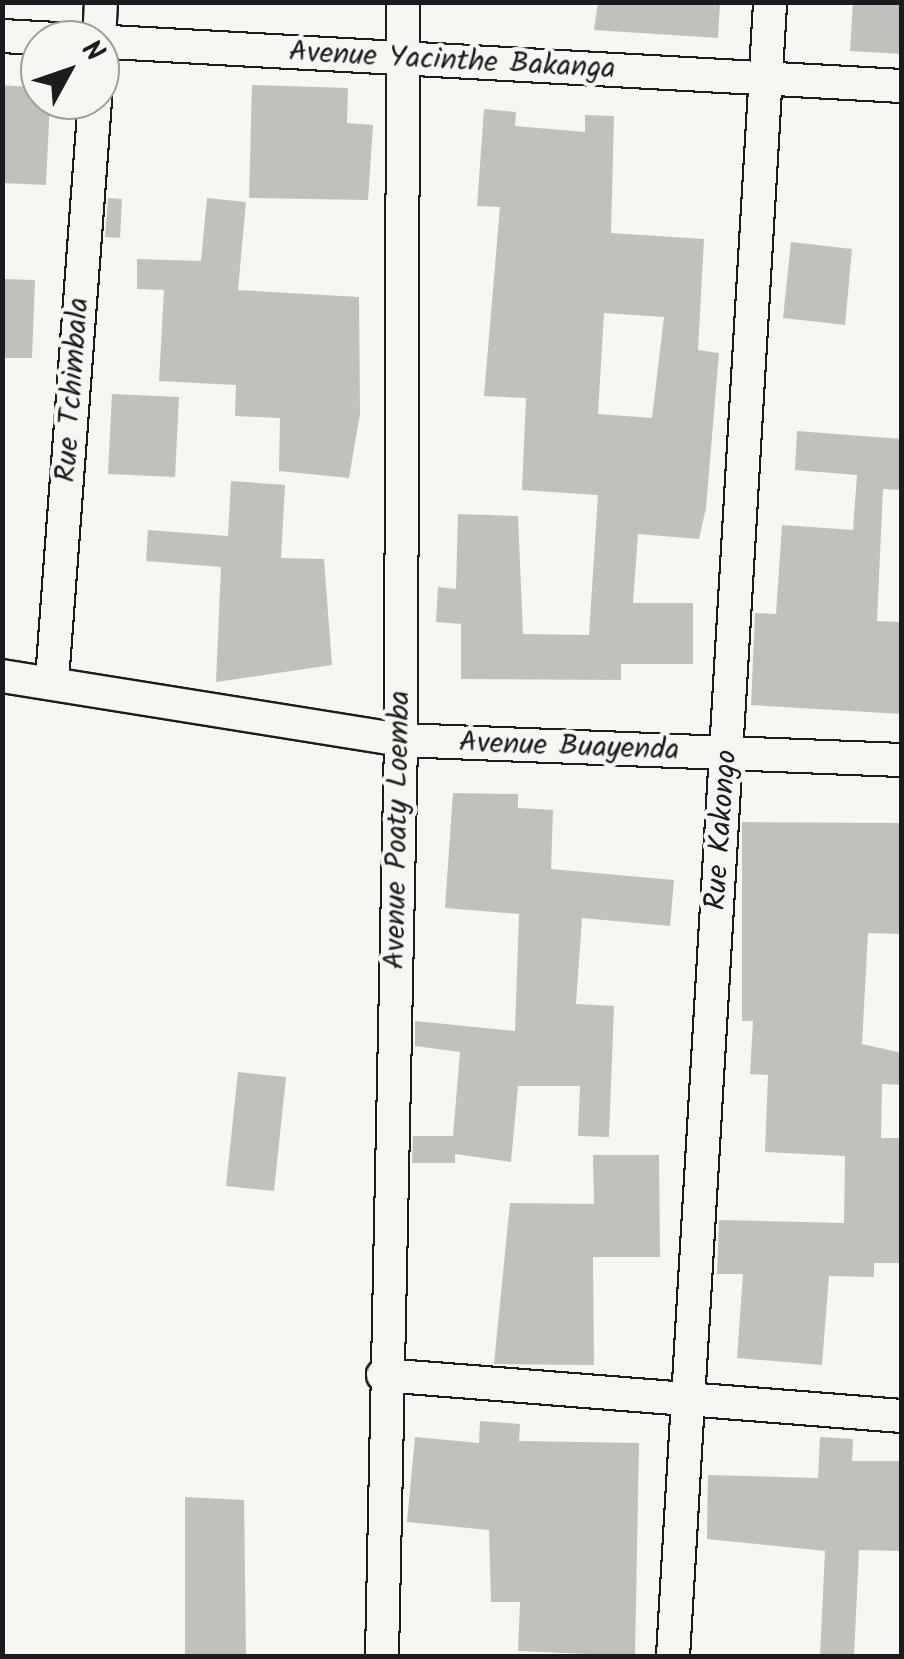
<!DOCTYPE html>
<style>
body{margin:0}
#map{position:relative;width:904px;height:1659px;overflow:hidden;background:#f6f6f2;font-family:Kalam,sans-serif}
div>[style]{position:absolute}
.building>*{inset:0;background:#c0c0bd}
.roads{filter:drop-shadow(2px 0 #1c1c1c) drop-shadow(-2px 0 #1c1c1c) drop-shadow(0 2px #1c1c1c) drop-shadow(0 -2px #1c1c1c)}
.street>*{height:32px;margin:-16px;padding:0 16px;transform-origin:16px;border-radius:16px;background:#f6f6f2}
span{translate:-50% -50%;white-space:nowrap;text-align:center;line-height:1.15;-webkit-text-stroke:9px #f6f6f2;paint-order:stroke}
.street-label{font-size:30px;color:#1c1c1c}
.frame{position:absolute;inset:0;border:5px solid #1c1c1c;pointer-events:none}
.north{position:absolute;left:20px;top:20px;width:100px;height:100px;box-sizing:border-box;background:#f6f6f2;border:2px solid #9f9f9c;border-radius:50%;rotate:50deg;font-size:28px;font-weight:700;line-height:40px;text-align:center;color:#1c1c1c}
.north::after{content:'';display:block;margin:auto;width:35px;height:45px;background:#1c1c1c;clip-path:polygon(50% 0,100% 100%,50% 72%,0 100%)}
</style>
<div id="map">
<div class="building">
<i style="clip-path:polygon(598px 2px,720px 2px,718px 38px,594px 30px)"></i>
<i style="clip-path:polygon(853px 2px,902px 2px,902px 54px,850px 51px)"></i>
<i style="clip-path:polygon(2px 85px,40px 88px,40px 100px,50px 100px,46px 185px,2px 183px)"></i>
<i style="clip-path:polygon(252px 85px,348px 88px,347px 123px,373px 125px,368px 200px,249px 198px)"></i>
<i style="clip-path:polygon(evenodd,484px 109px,516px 112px,515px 126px,585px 132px,585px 115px,614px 116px,611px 233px,704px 239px,698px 350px,719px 353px,706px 508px,699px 539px,638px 534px,633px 603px,693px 603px,693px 664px,621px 664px,621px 680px,461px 679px,461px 624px,436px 622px,438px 587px,456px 589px,458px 514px,518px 516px,523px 634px,589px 635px,598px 495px,522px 490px,526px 398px,484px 396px,500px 207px,477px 206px,484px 109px,604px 313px,664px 317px,652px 418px,598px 414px,604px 313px)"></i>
<i style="clip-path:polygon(108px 198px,122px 199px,120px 238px,105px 237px)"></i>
<i style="clip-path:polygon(207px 198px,246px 202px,238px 290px,359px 297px,360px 414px,349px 478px,279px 471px,280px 418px,235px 416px,236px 385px,159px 381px,164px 290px,137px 289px,137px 259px,201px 261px)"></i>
<i style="clip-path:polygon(791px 242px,852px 249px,845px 325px,783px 318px)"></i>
<i style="clip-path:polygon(2px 279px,35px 280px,32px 358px,2px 358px)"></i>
<i style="clip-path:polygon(112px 394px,179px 397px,175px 477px,108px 474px)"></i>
<i style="clip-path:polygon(797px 431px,902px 439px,899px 490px,883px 489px,877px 621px,902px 622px,902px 714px,751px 705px,755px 613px,776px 614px,782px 525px,853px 530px,857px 475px,795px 470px)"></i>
<i style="clip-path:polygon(231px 481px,285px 485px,281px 558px,324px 559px,332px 665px,216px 682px,221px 567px,146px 561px,148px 530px,228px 536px)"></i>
<i style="clip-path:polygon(453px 793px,518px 794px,518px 808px,553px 810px,551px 869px,674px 880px,670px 926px,582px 918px,576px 1004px,614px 1006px,609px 1137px,578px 1136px,580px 1086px,518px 1086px,511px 1162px,455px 1154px,455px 1163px,412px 1163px,413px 1136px,453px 1136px,460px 1052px,415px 1046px,415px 1021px,515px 1031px,519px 914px,445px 908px)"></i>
<i style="clip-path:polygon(742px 822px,902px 823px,902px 934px,868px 933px,862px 1044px,902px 1053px,902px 1085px,882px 1084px,881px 1138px,902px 1138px,902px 1263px,874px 1263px,874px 1277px,829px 1276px,822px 1365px,737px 1358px,743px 1274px,717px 1274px,719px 1220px,844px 1223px,845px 1156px,765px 1152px,768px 1075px,750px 1074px,753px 1021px,742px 1021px)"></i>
<i style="clip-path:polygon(238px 1072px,286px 1077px,274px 1191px,226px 1186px)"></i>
<i style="clip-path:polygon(593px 1155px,659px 1155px,660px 1257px,593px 1257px,594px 1365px,494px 1364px,510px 1203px,594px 1204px)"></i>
<i style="clip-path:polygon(480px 1421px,520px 1424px,519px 1441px,639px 1443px,635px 1656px,518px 1651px,520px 1602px,491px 1602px,489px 1530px,407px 1522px,415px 1437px,479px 1443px)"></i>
<i style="clip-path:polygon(820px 1437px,853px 1439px,852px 1461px,902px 1461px,902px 1551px,859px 1550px,854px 1656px,820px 1656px,825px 1551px,707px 1539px,708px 1475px,818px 1478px)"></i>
<i style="clip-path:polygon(185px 1497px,244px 1500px,246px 1656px,185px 1656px)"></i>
</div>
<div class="roads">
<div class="street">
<i style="left:2px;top:36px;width:901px;rotate:3.18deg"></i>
<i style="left:99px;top:40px;width:38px;rotate:-87deg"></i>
<i style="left:2px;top:676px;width:404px;rotate:9.1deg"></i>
<i style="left:401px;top:740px;width:501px;rotate:2.29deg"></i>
<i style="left:52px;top:680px;width:582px;rotate:-85.76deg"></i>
<i style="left:383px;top:1375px;width:521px;rotate:4.52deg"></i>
<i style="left:382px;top:1656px;width:916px;rotate:-88.81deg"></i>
<i style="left:401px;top:740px;width:738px;rotate:-89.84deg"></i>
<i style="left:673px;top:1656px;width:1657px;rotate:-86.64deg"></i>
</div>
</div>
<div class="street-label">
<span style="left:452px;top:61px;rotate:3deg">Avenue Yacinthe Bakanga</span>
<span style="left:73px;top:390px;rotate:-86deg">Rue Tchimbala</span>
<span style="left:569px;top:747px;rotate:2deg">Avenue Buayenda</span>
<span style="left:398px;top:830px;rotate:-89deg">Avenue Poaty Loemba</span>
<span style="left:722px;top:830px;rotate:-86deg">Rue Kakongo</span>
</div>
<div class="frame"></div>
<div class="north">N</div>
</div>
